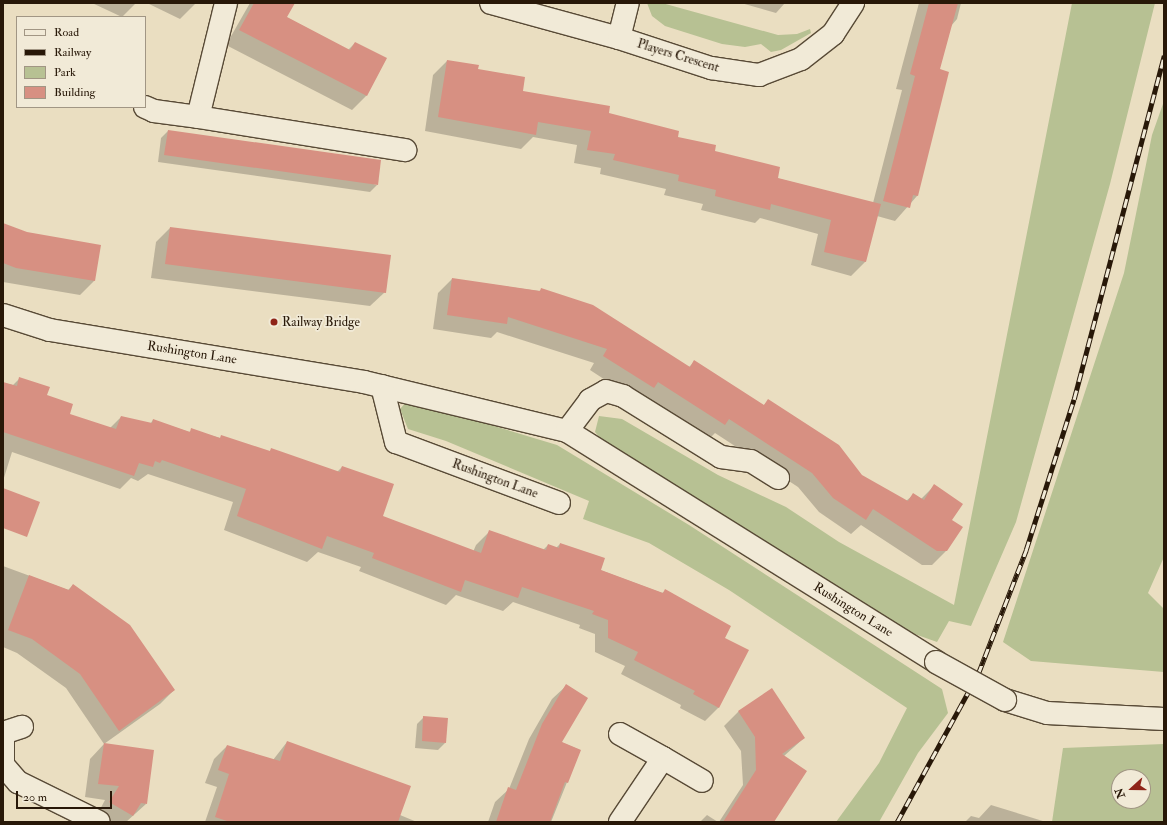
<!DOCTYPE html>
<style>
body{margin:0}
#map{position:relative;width:1167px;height:825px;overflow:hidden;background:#eadec1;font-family:"IM FELL Double Pica",serif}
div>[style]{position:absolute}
.green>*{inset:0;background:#b7c193}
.shadow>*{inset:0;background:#0003}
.building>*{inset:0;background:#d79082}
.roads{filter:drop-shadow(1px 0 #584a36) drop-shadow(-1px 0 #584a36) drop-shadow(0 1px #584a36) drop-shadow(0 -1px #584a36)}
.minor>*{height:22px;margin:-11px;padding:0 11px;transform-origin:11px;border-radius:11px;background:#f1ead7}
.rail>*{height:4.5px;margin-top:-2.25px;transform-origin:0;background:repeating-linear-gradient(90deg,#f1ead7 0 9px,#281808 0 18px);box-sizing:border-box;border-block:1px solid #281808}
.bridges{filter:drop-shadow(1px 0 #584a36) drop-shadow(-1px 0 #584a36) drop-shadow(0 1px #584a36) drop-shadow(0 -1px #584a36)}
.minor-bridge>*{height:22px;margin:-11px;padding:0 11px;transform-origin:11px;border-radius:11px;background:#f1ead7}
.dots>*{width:11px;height:11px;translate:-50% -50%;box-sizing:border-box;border:2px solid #f1ead7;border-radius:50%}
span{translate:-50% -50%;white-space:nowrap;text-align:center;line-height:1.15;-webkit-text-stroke:3.5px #f1ead7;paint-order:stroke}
.street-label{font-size:13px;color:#281808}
.poi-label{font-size:13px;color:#281808}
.left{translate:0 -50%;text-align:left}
.frame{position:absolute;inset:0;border:4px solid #281808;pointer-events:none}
.legend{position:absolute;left:16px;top:16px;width:130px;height:92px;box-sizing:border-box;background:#f1ead7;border:1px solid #a19684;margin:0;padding:5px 7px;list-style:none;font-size:12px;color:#281808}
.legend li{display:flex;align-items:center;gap:8px;height:20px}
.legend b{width:20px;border:1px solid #a19684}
.north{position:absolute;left:1111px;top:769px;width:40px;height:40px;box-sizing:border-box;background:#f1ead7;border:1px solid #a19684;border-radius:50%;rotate:249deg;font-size:11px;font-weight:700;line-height:16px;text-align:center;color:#281808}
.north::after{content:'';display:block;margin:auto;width:14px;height:18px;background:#8f2418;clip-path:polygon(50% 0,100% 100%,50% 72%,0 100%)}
.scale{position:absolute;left:16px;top:791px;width:96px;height:18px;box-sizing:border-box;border:2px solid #281808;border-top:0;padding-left:5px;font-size:12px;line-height:14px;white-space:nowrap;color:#281808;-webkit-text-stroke:3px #f1ead7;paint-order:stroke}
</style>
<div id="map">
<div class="green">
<i style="clip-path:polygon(647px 3px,662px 3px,778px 35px,797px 34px,810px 29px,811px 33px,781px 50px,771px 52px,761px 44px,745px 47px,722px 44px,665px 26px,652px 16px)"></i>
<i style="clip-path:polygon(1072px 3px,1155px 3px,1110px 184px,1016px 522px,971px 626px,949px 621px,937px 642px,909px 632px,608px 447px,595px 432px,599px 416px,622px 419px,718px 475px,786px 507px,839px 542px,954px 605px)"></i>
<i style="clip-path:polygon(1164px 101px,1164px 557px,1148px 593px,1164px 609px,1164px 672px,1031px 661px,1003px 642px,1124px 273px,1152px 135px)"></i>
<i style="clip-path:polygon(408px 400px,557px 445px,689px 525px,942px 689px,948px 713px,918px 753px,879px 822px,836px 822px,879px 763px,907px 708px,729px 590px,649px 543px,583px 519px,589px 501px,446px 441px,408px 429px,400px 409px)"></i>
<i style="clip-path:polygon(evenodd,1164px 744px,1164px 822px,1052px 822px,1063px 748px,1164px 744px,1119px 777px,1143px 777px,1143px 801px,1119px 801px,1119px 777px)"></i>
</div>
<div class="shadow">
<i style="clip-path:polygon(92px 3px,136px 3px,122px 17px)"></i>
<i style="clip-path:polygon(147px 3px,196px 3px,180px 19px)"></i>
<i style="clip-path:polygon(250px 3px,278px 3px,286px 17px,348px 50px,355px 43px,386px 59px,366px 96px,352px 110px,226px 45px)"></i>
<i style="clip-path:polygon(741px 3px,785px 3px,776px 13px)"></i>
<i style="clip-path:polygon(919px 3px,961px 3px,957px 19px,951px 26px,939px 70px,917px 196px,895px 221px,877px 216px,865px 262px,851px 276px,811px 265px,818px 234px,760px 218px,755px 223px,701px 210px,703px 204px,664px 195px,666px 189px,600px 174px,601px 168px,574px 163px,577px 145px,533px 137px,521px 149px,425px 131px,433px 75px,447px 61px,477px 70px,521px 91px,608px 114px,676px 138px,776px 178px,873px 203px,902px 90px,896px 89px)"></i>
<i style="clip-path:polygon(168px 131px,377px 185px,370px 192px,158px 162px,161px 138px)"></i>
<i style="clip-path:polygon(3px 224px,27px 233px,100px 246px,94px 281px,80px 295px,3px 282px)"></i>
<i style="clip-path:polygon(170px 228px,385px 292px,370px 306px,151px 278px,156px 242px)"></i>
<i style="clip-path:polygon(452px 279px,539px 291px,541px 290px,689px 367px,694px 362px,763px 406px,768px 401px,862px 476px,906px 501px,913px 495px,920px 500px,934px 486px,951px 520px,946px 551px,932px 565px,922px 565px,861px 525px,851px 534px,819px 512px,798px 487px,715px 433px,710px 438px,645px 396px,639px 402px,590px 370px,594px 363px,497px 332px,491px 338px,433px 329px,438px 293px)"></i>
<i style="clip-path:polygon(19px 379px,69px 415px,110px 428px,121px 417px,150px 424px,153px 420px,189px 432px,192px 430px,269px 452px,271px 450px,337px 472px,342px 467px,381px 517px,473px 552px,476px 545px,490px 531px,543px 550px,548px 545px,556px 548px,560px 544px,600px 570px,662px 593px,665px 591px,724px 638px,719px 707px,705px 721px,680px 708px,681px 705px,621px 674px,625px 666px,595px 652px,595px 634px,579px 628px,580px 625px,513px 602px,503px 611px,456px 595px,446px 605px,359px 571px,361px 567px,318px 552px,307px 562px,224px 530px,233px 502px,148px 474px,138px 481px,131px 478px,120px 489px,12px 452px,3px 481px,3px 383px,13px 385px)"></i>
<i style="clip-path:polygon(3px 566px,68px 590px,73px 585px,174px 690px,160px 704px,104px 744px,66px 688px,17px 653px,3px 647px)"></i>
<i style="clip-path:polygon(566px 686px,561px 742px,580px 750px,551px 822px,488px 822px,495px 802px,509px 789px,529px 739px,552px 699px)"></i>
<i style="clip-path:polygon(772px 690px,804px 738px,784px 756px,773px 822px,719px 822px,743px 785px,741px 751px,724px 726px,738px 712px)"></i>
<i style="clip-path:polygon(424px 717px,445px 743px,438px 750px,415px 748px,417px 724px)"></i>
<i style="clip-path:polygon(287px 742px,400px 815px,417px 822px,205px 822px,217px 787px,205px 783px,214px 759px,227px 746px,273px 760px)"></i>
<i style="clip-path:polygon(104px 744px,146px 804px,126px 822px,105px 822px,96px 817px,105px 800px,85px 797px,90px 759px)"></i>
<i style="clip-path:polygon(991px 805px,1046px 822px,965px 822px,971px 816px,979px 818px)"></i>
<i style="clip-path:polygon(707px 815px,718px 822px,700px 822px)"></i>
</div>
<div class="building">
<i style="clip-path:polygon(254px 3px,295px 3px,287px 17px,350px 50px,355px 42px,387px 58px,367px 96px,239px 30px)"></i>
<i style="clip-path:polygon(929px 3px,958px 3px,940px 69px,949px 72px,918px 196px,913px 195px,910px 208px,883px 201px,915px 76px,910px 74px)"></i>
<i style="clip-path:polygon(447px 60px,479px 65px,478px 69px,525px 77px,523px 91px,610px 106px,609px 113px,679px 131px,678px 137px,716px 145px,715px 151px,780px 167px,778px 178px,881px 204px,866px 262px,824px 252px,831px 220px,771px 204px,770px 210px,715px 196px,716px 190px,678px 181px,679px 175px,613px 160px,615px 154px,587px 150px,591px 131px,538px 122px,536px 135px,438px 117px)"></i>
<i style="clip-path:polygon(168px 130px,381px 160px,378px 185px,164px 155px)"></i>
<i style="clip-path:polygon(3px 223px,27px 232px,101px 245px,95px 281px,16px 268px,3px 263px)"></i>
<i style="clip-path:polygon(170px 227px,391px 255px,386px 293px,165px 264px)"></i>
<i style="clip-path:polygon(452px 278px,540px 291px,541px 288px,593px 305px,690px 367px,694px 360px,764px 405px,768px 399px,839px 445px,862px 475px,908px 501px,913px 493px,924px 500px,934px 484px,963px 504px,952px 520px,963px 527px,947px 551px,937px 551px,873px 509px,866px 520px,833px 498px,812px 473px,729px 419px,725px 425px,658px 382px,654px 388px,603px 356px,607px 349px,508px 317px,507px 324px,447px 315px)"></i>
<i style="clip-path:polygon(19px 377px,50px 387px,47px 395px,73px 404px,70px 414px,116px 429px,121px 416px,152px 423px,153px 419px,190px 432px,191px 428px,220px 438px,221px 435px,270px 451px,271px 448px,340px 472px,342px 466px,394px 484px,383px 516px,481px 553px,489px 530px,546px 550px,548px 544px,559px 548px,560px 543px,605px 558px,601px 570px,663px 593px,665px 589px,731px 626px,725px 638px,749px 650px,719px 708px,693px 694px,695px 691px,634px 660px,638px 652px,608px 638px,608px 620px,592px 614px,594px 611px,522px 587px,518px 598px,465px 580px,461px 592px,372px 558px,374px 553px,327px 536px,322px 549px,237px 516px,246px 489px,162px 460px,160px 463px,155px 461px,153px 467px,139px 463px,134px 476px,3px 432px,3px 382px,17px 386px)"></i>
<i style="clip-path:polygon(3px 488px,40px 502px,27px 537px,3px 528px)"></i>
<i style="clip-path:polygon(29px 575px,69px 590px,73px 584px,130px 625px,175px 690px,119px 731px,80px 674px,32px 639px,8px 630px)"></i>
<i style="clip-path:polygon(566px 684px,588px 698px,562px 742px,581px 750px,568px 783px,565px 782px,550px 822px,496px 822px,508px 787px,516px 790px,542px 724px)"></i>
<i style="clip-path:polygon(772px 688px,805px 738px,782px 754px,807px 771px,774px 822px,723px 822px,756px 770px,755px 737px,738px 711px)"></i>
<i style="clip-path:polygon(423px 716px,448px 718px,446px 743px,422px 741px)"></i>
<i style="clip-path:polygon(287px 741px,411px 786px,398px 822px,230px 822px,215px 817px,229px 774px,218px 770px,227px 745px,280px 761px)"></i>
<i style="clip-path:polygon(104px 743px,154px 750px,147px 804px,141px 803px,133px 816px,109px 802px,119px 786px,98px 784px)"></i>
</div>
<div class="roads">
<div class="minor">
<i style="left:226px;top:3px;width:117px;rotate:103.8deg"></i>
<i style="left:198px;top:117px;width:210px;rotate:9.1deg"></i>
<i style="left:491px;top:3px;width:133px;rotate:15.3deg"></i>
<i style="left:619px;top:38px;width:97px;rotate:18.1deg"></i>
<i style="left:711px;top:68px;width:49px;rotate:8.3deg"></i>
<i style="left:759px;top:75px;width:45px;rotate:-20.9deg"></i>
<i style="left:801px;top:59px;width:41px;rotate:-38deg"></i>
<i style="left:833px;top:34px;width:37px;rotate:-57deg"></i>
<i style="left:619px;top:38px;width:36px;rotate:-76deg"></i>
<i style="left:145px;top:107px;width:10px;rotate:24deg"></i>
<i style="left:154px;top:111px;width:44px;rotate:7.8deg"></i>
<i style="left:3px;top:315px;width:49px;rotate:17.7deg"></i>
<i style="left:50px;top:330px;width:318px;rotate:9.4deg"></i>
<i style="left:364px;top:382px;width:209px;rotate:13.6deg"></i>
<i style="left:567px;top:431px;width:435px;rotate:32deg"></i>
<i style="left:382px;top:386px;width:58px;rotate:76deg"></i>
<i style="left:396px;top:442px;width:174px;rotate:20.5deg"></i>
<i style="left:567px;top:431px;width:39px;rotate:-53deg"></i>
<i style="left:590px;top:400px;width:18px;rotate:-29deg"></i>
<i style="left:606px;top:391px;width:18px;rotate:16deg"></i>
<i style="left:623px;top:396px;width:115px;rotate:31.9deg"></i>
<i style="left:721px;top:457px;width:30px;rotate:8deg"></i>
<i style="left:751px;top:461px;width:32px;rotate:32deg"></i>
<i style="left:1005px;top:700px;width:44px;rotate:17.2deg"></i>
<i style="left:1047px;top:713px;width:117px;rotate:2.9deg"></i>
<i style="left:3px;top:733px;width:32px;rotate:90deg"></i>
<i style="left:3px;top:733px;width:20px;rotate:-18deg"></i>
<i style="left:620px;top:734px;width:49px;rotate:29.2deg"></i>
<i style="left:3px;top:765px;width:23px;rotate:49deg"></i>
<i style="left:18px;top:782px;width:90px;rotate:26.3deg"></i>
<i style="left:620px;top:822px;width:77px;rotate:-56.1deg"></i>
<i style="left:663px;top:758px;width:45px;rotate:30.5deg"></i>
</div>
</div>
<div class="rail">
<i style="left:897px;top:822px;width:169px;rotate:-61.3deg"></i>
<i style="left:978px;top:674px;width:133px;rotate:-68.8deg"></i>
<i style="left:1026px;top:550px;width:158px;rotate:-72.4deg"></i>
<i style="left:1074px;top:399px;width:355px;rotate:-75.3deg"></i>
</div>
<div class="bridges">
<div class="minor-bridge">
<i style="left:936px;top:662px;width:79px;rotate:28.8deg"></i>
</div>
</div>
<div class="dots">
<i style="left:274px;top:322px;background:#8f2418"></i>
</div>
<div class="street-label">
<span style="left:678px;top:56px;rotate:17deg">Players Crescent</span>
<span style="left:192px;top:353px;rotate:9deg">Rushington Lane</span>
<span style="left:495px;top:479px;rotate:20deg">Rushington Lane</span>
<span style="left:853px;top:610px;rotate:32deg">Rushington Lane</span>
</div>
<div class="poi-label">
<span class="left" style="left:282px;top:322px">Railway Bridge</span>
</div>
<div class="frame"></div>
<ul class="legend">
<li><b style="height:5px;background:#f1ead7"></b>Road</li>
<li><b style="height:5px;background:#281808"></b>Railway</li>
<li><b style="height:11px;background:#b7c193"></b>Park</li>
<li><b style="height:11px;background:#d79082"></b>Building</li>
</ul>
<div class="north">N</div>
<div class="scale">20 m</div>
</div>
